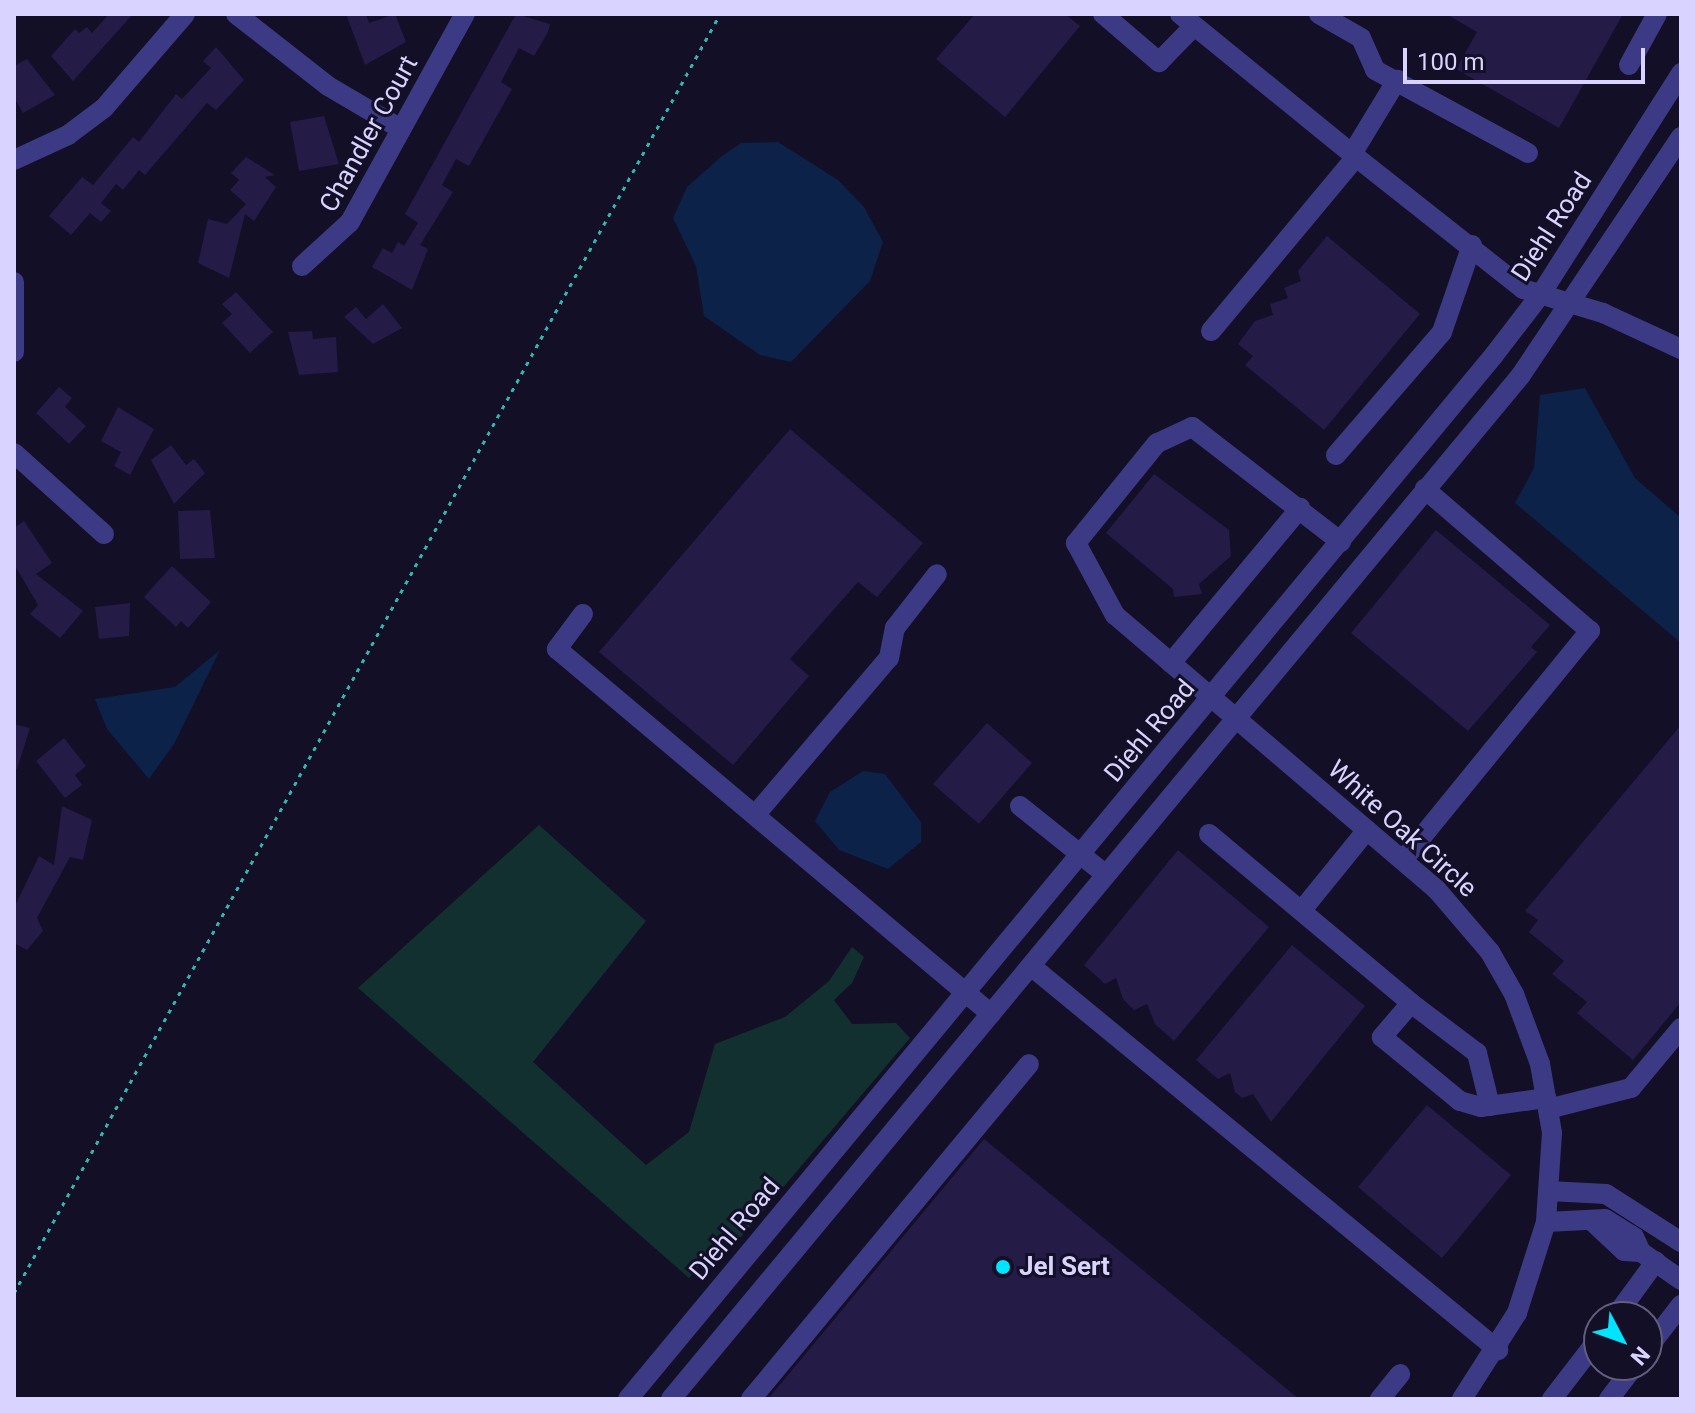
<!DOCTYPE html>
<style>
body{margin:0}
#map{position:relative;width:1695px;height:1413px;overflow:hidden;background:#130f26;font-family:Roboto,sans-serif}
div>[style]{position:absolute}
.green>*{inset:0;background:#12302f}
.water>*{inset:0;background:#0c2248}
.building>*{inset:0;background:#241b47}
.path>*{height:3px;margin-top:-1.5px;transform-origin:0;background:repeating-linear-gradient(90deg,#2fb8b0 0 4px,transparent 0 10px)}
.minor>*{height:20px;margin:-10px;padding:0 10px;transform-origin:10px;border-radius:10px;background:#3d3a85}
.dots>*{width:22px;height:22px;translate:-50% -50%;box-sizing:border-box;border:4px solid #130f26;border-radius:50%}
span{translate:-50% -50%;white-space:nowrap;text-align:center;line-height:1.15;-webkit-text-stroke:6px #130f26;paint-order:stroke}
.street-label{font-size:26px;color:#d9d4ff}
.poi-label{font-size:26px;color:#d9d4ff;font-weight:700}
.left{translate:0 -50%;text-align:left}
.frame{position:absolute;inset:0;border:16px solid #d9d4ff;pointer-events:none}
.north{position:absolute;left:1583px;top:1301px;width:80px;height:80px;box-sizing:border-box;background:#130f26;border:2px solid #625e7d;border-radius:50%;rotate:131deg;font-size:22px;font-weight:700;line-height:32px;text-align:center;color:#d9d4ff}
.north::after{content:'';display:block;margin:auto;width:28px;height:36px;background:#00e5ff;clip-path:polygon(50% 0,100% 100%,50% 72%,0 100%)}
.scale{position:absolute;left:1403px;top:48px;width:242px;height:36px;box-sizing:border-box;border:4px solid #d9d4ff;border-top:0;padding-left:10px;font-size:24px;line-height:28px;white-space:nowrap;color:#d9d4ff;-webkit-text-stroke:6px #130f26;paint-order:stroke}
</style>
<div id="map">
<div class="green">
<i style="clip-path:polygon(539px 825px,646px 921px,533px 1062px,646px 1165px,689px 1132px,715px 1044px,785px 1017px,829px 981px,852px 947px,864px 957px,852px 983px,834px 1000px,852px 1024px,896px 1023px,910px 1038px,741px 1237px,724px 1236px,689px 1278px,358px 988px)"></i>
</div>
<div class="water">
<i style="clip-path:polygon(778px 142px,838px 180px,864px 207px,883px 242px,870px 281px,791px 362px,760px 355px,704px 316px,696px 266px,673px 218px,687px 187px,722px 156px,741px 143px)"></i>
<i style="clip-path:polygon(1585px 388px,1635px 478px,1681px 518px,1681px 643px,1515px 503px,1534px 468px,1540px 395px)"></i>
<i style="clip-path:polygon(220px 650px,174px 744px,149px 779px,107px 729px,95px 699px,175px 687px)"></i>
<i style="clip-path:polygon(863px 771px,885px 774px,921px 822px,921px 842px,888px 869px,839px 850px,815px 821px,830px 792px)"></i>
</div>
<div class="building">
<i style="clip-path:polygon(109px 14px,133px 14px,73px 81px,51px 56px,75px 29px,79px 33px,87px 27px,92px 33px)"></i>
<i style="clip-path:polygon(346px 14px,366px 14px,369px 23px,395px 14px,406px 42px,365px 65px)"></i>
<i style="clip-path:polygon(516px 14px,550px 24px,548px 32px,534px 56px,519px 48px,501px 82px,512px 89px,469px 166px,456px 159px,442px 185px,453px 192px,420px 245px,428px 249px,412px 290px,372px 267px,383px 248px,392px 253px,398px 242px,404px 246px,418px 223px,405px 214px)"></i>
<i style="clip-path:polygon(975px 14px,1065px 14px,1080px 26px,1005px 117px,936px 59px)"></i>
<i style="clip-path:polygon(1446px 14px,1623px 14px,1559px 128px,1456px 69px,1477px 32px)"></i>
<i style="clip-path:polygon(216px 47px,244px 80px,216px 110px,207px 103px,145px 175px,139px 170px,123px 190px,116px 184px,101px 203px,111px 211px,101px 222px,90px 213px,71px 235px,49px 216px,82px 177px,93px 185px,133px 137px,139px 142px,176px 94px,182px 99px,211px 68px,203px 61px)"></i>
<i style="clip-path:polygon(27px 59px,55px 95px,23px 113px,14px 97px,14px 66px)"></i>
<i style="clip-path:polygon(324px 116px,339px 164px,299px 171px,290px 122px)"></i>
<i style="clip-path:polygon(246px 157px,275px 175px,265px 177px,276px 187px,254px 221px,245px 214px,229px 278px,198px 263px,208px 219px,227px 224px,246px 204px,230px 190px,239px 180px,231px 173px)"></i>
<i style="clip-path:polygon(1327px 236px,1420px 314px,1324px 430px,1245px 365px,1253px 356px,1238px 344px,1255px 321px,1273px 315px,1270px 304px,1288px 298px,1284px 288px,1301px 281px,1298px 271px)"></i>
<i style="clip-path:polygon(236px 292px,273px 332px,250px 353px,222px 323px,232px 314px,222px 304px)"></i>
<i style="clip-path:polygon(383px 304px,402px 328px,373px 344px,344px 317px,356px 307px,366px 319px)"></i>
<i style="clip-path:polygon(312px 331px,313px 339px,336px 337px,338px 372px,299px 375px,288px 332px)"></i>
<i style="clip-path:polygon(59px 387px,72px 398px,65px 407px,86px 426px,69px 444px,36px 413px)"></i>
<i style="clip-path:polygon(118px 407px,154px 429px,130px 475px,114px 466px,121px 452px,101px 441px)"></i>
<i style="clip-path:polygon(790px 429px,923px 543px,877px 597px,858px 582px,790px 659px,809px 676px,733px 765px,599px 652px)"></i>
<i style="clip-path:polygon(171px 445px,186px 465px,194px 459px,205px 473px,174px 504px,151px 460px)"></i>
<i style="clip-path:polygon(1154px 474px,1229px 530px,1231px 556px,1199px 584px,1202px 594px,1174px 597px,1173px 589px,1106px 533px)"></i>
<i style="clip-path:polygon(210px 510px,215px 558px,180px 559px,178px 511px)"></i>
<i style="clip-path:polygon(24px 521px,52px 563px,36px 574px,83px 611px,60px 638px,30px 614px,38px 605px,14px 564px,14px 528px)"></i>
<i style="clip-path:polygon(1436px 530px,1550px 625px,1531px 647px,1537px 652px,1468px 731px,1351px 633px)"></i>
<i style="clip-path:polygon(172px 566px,211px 602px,188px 628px,181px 621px,176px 627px,144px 597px)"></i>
<i style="clip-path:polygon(130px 603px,129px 636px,99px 639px,95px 607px)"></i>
<i style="clip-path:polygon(987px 723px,1032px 763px,979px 824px,933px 784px)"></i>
<i style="clip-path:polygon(14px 724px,30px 728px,17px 769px,14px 769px)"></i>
<i style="clip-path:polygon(1681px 725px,1681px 1002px,1633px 1060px,1577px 1013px,1587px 1002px,1552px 974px,1564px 961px,1529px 932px,1538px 920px,1525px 911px)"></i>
<i style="clip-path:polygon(64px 738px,86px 766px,75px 775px,82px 785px,65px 798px,36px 761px)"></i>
<i style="clip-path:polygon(62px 806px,92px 820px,83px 860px,70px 857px,37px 918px,43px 931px,27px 950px,14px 943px,14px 908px,39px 856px,54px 865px)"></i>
<i style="clip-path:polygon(1178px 850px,1269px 927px,1174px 1041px,1155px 1024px,1147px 1004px,1134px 1010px,1123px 999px,1116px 978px,1105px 984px,1084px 965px)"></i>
<i style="clip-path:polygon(1292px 945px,1365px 1006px,1271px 1122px,1253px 1094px,1242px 1098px,1235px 1092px,1230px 1073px,1218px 1079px,1196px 1060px)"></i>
<i style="clip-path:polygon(1427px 1105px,1511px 1175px,1442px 1258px,1358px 1187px)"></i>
<i style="clip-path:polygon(984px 1139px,1299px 1399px,768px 1399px)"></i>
</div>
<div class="path">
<i style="left:14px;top:1293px;width:1461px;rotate:-61.1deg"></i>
</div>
<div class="minor">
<i style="left:236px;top:14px;width:117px;rotate:38deg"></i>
<i style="left:328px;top:86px;width:85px;rotate:30.5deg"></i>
<i style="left:1103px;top:14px;width:74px;rotate:40.6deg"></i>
<i style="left:1159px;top:62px;width:50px;rotate:-45.8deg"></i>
<i style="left:1180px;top:14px;width:227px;rotate:39.1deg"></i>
<i style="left:1319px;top:14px;width:48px;rotate:29.7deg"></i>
<i style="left:1361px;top:38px;width:35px;rotate:66deg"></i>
<i style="left:1375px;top:70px;width:174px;rotate:28.5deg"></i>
<i style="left:1629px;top:65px;width:58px;rotate:-61.2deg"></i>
<i style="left:1352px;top:154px;width:87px;rotate:-58.7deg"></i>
<i style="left:14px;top:160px;width:60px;rotate:-24.8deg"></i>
<i style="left:68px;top:135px;width:45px;rotate:-36.9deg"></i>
<i style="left:104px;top:108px;width:124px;rotate:-49.2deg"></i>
<i style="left:302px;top:266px;width:65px;rotate:-42.5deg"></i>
<i style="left:350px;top:222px;width:238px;rotate:-61.1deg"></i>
<i style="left:14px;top:282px;width:70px;rotate:90deg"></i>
<i style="left:1211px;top:331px;width:226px;rotate:-50.2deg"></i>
<i style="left:1356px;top:157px;width:213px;rotate:38.3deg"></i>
<i style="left:1523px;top:289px;width:84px;rotate:16.7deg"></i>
<i style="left:1603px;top:313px;width:86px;rotate:24.8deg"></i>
<i style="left:14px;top:453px;width:121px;rotate:42deg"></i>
<i style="left:1336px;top:455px;width:162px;rotate:-49.2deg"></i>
<i style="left:1442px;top:332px;width:92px;rotate:-71deg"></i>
<i style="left:1341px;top:542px;width:188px;rotate:-142.3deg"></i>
<i style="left:1192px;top:427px;width:38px;rotate:155deg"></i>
<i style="left:1157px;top:443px;width:129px;rotate:129deg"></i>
<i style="left:1076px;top:543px;width:82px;rotate:61.6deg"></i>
<i style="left:1115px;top:615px;width:423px;rotate:40.5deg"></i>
<i style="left:1437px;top:890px;width:82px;rotate:49.5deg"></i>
<i style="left:1490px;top:952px;width:48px;rotate:60.3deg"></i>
<i style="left:1514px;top:994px;width:75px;rotate:69.6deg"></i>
<i style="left:1540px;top:1064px;width:70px;rotate:80.1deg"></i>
<i style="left:1552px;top:1133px;width:89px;rotate:93.9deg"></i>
<i style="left:1546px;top:1222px;width:96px;rotate:107.7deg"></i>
<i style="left:1517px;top:1313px;width:102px;rotate:122.6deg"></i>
<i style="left:583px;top:614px;width:44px;rotate:126.6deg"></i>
<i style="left:557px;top:649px;width:567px;rotate:40.06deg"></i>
<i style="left:1171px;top:663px;width:202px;rotate:-50.2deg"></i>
<i style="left:1020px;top:806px;width:110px;rotate:38.7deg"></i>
<i style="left:756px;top:814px;width:205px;rotate:-49.6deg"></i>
<i style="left:889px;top:658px;width:31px;rotate:-79deg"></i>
<i style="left:895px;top:628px;width:68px;rotate:-52.1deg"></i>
<i style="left:1209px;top:834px;width:263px;rotate:39.9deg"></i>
<i style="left:1403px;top:860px;width:296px;rotate:-50.8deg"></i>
<i style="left:1590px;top:631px;width:218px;rotate:-139.3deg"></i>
<i style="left:1302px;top:910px;width:103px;rotate:-50.9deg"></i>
<i style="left:1031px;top:966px;width:605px;rotate:39.43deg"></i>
<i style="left:1490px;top:1106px;width:55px;rotate:-103.8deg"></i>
<i style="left:1477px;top:1053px;width:83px;rotate:-142.9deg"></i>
<i style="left:1411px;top:1003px;width:45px;rotate:130.5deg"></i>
<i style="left:1382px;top:1037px;width:101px;rotate:39.4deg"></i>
<i style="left:1460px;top:1101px;width:22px;rotate:16deg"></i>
<i style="left:1481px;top:1107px;width:66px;rotate:-7.9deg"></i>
<i style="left:1548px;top:1109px;width:86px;rotate:-14.2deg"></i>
<i style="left:1631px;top:1088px;width:78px;rotate:-50.2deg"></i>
<i style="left:1549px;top:1191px;width:57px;rotate:3deg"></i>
<i style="left:1606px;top:1194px;width:89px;rotate:32.6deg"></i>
<i style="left:1546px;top:1222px;width:59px;rotate:-2.9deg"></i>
<i style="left:1605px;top:1219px;width:34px;rotate:32deg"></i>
<i style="left:1634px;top:1237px;width:17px;rotate:65deg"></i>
<i style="left:1593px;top:1222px;width:42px;rotate:43.1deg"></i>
<i style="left:1624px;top:1251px;width:17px;rotate:3deg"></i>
<i style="left:1641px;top:1252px;width:49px;rotate:35deg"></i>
<i style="left:1615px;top:1317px;width:69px;rotate:-53.8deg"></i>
<i style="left:1647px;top:1349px;width:56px;rotate:-52.3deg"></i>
<i style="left:628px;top:1399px;width:1356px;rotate:-50.32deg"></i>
<i style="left:1494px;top:355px;width:77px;rotate:-52.4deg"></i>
<i style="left:1541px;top:294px;width:262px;rotate:-57.6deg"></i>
<i style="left:671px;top:1399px;width:1331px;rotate:-50.3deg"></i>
<i style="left:1521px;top:375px;width:287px;rotate:-56.1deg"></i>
<i style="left:751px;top:1399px;width:435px;rotate:-50.3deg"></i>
<i style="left:1380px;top:1399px;width:32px;rotate:-51deg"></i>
<i style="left:1552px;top:1399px;width:77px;rotate:-52.4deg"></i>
<i style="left:1609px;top:1399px;width:43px;rotate:-52.6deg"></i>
</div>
<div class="dots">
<i style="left:1003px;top:1267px;background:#00e5ff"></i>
</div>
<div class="street-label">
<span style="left:369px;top:134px;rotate:-61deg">Chandler Court</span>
<span style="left:1552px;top:227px;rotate:-57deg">Diehl Road</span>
<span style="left:1150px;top:731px;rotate:-50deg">Diehl Road</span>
<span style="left:1402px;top:829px;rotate:42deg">White Oak Circle</span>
<span style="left:735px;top:1229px;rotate:-50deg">Diehl Road</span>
</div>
<div class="poi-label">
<span class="left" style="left:1019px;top:1267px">Jel Sert</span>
</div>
<div class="frame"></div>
<div class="north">N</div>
<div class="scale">100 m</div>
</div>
